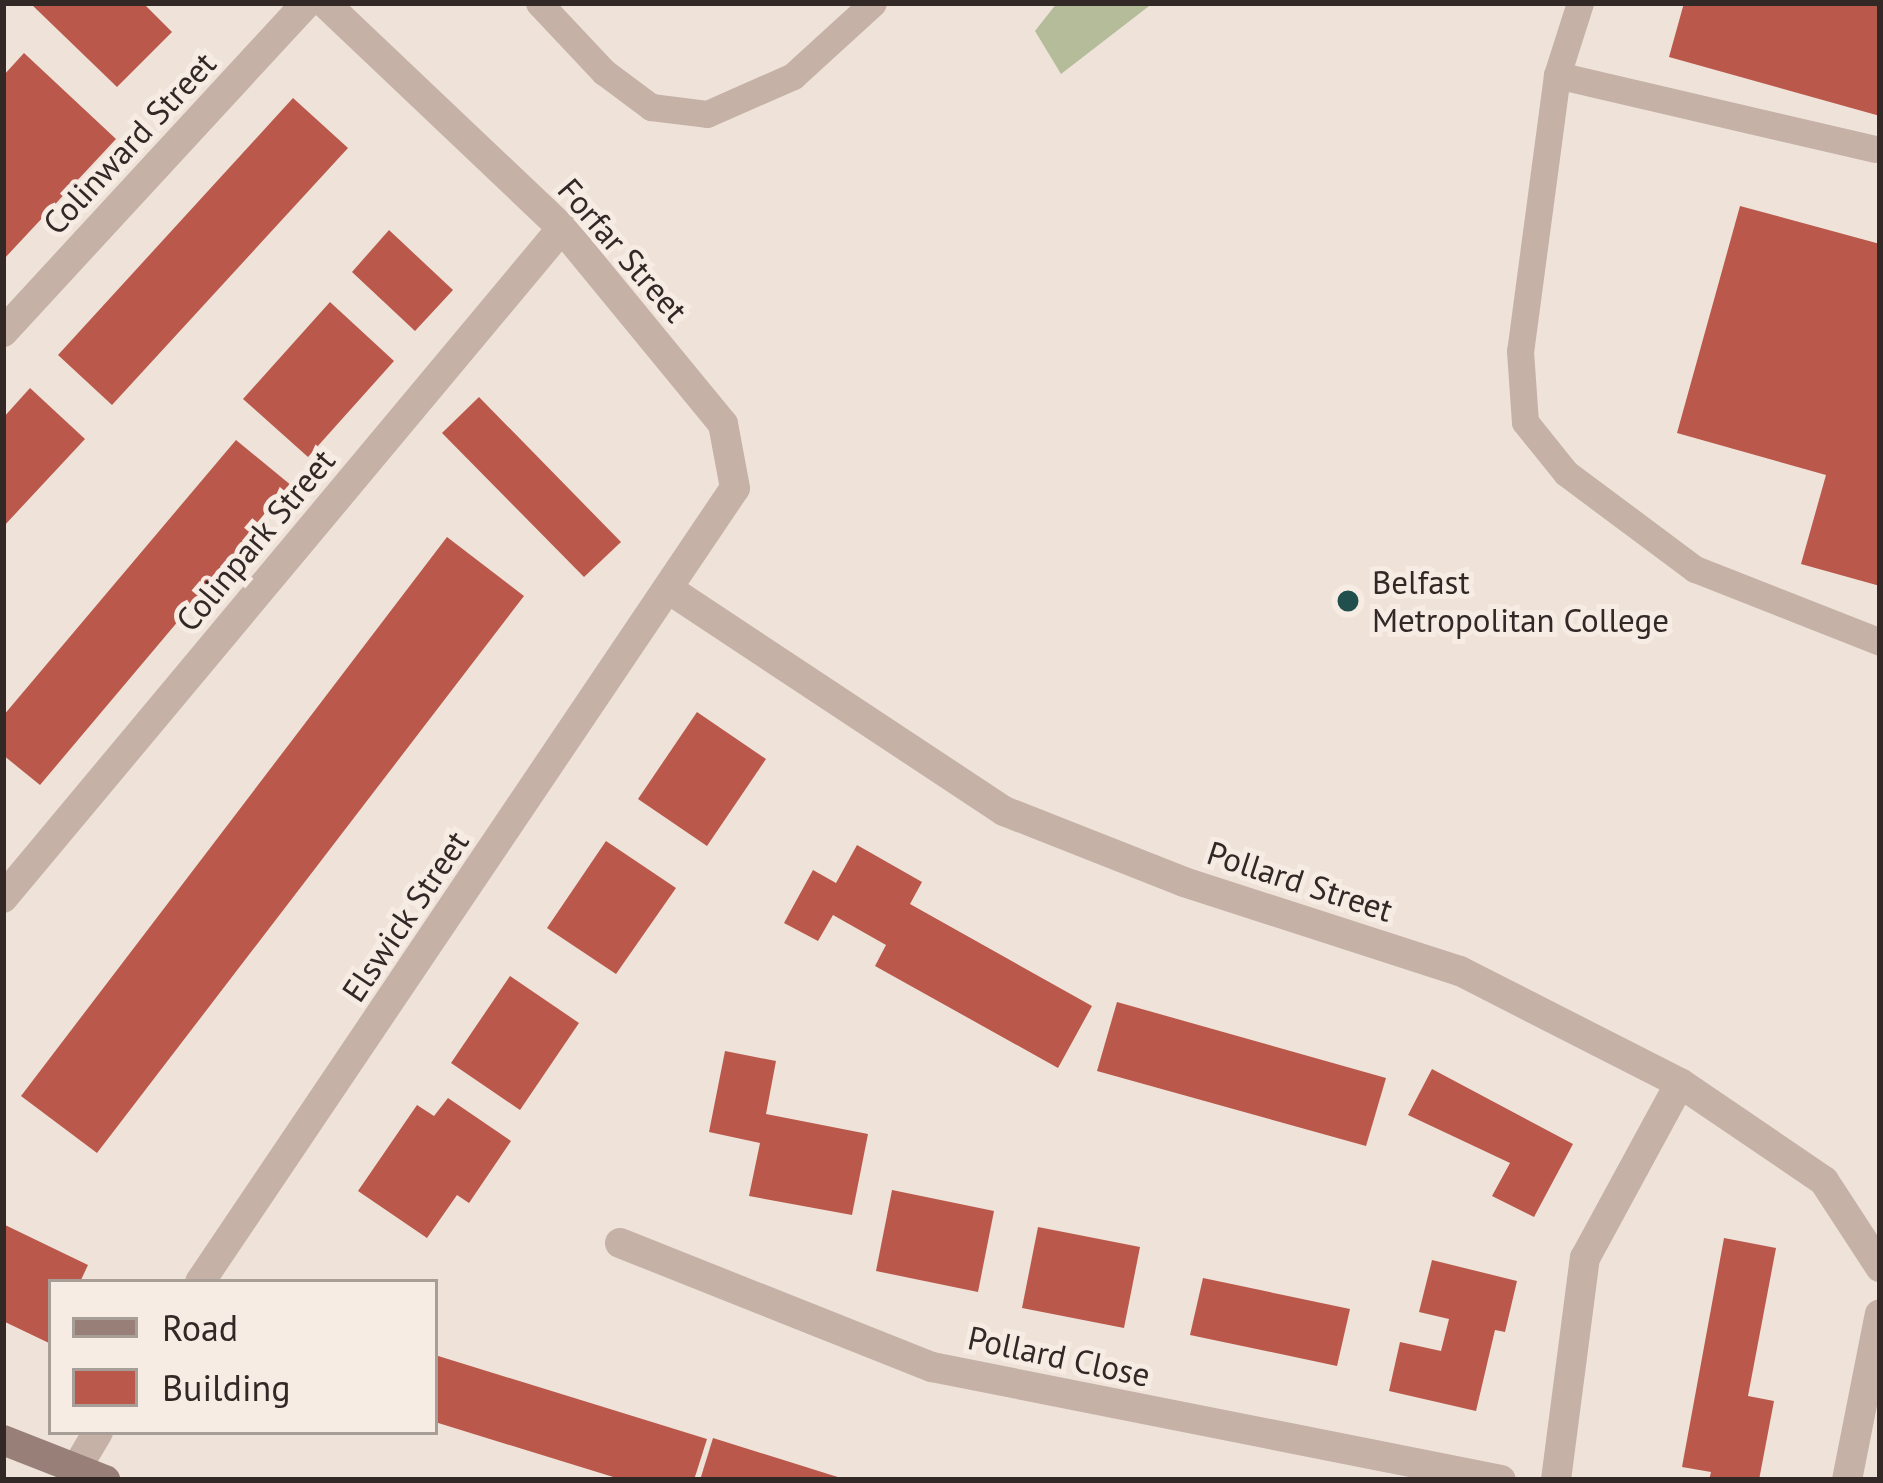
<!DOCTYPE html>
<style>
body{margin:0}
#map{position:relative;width:1883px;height:1483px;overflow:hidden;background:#eee2d9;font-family:"PT Sans",sans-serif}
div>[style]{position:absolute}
.green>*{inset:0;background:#b4bc9a}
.building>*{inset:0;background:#ba594b}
.service>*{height:27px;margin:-13.5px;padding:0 13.5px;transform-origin:13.5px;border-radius:13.5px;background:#c5b1a6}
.minor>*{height:30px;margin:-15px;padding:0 15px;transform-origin:15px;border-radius:15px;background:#c5b1a6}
.secondary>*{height:30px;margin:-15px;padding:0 15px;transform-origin:15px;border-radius:15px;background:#988078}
.dots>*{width:33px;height:33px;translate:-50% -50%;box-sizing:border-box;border:6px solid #f7ece4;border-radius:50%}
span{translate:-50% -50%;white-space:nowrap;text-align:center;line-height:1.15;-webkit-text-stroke:10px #f7ece4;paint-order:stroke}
.street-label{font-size:33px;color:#322826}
.poi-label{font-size:33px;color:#322826}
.left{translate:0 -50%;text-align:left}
.frame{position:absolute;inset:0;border:6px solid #322826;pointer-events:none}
.legend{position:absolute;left:48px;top:1279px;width:390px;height:156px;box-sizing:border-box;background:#f7ece4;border:3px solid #a89e98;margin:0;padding:15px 21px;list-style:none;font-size:36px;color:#322826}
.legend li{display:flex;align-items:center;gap:24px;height:60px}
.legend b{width:60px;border:3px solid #a89e98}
</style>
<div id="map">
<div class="green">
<i style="clip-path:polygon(1057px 3px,1153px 3px,1061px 74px,1035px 31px)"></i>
</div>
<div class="building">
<i style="clip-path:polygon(30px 3px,143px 3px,172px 32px,117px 87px)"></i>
<i style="clip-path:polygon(1684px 3px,1880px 3px,1880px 116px,1669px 57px)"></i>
<i style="clip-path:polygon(24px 53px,116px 139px,3px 260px,3px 76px)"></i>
<i style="clip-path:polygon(293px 98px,348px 148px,112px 405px,58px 355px)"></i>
<i style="clip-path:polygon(1740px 206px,1880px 244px,1880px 586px,1801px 564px,1826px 475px,1677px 433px)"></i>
<i style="clip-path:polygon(389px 230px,453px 290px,415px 331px,352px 272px)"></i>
<i style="clip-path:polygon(330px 302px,394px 361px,308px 457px,243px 399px)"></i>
<i style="clip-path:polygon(30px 388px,85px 439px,3px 527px,3px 418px)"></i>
<i style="clip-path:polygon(479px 397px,621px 542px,584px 577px,442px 433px)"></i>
<i style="clip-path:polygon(236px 440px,292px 486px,40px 785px,3px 755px,3px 716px)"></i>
<i style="clip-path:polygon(447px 537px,524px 596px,97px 1153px,21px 1096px)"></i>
<i style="clip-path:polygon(697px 712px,766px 759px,707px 846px,638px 799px)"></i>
<i style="clip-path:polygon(606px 841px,676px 888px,616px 974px,547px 928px)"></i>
<i style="clip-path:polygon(857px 845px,922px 882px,910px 904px,1092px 1006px,1058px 1068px,875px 966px,886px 945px,833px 915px,818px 941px,784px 923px,813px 870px,836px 883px)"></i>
<i style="clip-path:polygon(510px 976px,579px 1023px,520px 1110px,451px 1063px)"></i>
<i style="clip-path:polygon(1117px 1002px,1386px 1078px,1366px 1146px,1097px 1071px)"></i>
<i style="clip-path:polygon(725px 1051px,776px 1061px,766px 1114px,868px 1134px,852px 1215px,749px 1196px,760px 1143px,709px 1132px)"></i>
<i style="clip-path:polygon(1432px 1069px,1573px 1144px,1534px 1217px,1492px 1196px,1510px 1163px,1408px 1115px)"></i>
<i style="clip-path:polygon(448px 1098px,511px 1141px,469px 1203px,457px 1195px,427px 1238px,358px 1191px,417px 1105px,434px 1116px)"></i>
<i style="clip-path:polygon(892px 1190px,994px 1211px,978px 1292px,876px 1271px)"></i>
<i style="clip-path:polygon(3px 1224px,88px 1265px,80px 1282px,51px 1282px,51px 1344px,3px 1321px)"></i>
<i style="clip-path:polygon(1038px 1227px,1140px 1247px,1124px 1328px,1022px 1308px)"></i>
<i style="clip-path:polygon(1724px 1238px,1776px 1248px,1748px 1396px,1774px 1401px,1759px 1480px,1709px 1480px,1711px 1472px,1682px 1467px)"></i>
<i style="clip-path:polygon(1432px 1260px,1517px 1281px,1505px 1332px,1495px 1330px,1476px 1411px,1389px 1391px,1400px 1342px,1441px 1351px,1449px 1319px,1419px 1312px)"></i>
<i style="clip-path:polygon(1203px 1278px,1350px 1309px,1337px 1366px,1190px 1335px)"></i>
<i style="clip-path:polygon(435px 1355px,707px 1439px,694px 1480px,623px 1480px,435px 1422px)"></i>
<i style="clip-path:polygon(713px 1438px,844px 1479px,844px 1480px,700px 1480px)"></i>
</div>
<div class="service">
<i style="left:539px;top:3px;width:95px;rotate:46.7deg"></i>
<i style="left:604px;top:72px;width:59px;rotate:36.7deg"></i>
<i style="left:651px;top:107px;width:56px;rotate:7.1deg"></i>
<i style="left:707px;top:114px;width:94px;rotate:-23.8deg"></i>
<i style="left:793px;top:76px;width:108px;rotate:-42.4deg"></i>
<i style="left:1580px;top:3px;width:76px;rotate:107.7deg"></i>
<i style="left:1557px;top:75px;width:278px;rotate:97.6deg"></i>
<i style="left:1520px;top:351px;width:71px;rotate:86deg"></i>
<i style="left:1525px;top:422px;width:65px;rotate:51.2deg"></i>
<i style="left:1566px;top:473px;width:161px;rotate:36.7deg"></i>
<i style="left:1695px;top:569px;width:199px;rotate:21.5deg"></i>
<i style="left:1557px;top:75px;width:326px;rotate:13.1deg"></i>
</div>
<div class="minor">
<i style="left:3px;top:332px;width:448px;rotate:-47.3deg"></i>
<i style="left:670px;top:590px;width:400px;rotate:33.5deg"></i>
<i style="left:1004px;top:811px;width:193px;rotate:21.5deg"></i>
<i style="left:1184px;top:882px;width:290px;rotate:17.9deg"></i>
<i style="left:1460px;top:971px;width:247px;rotate:27deg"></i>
<i style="left:1680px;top:1083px;width:174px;rotate:34.2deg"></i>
<i style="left:1824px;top:1181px;width:103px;rotate:56.9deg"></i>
<i style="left:3px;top:898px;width:873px;rotate:-50.16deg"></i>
<i style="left:620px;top:1243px;width:336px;rotate:21.7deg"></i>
<i style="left:932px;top:1367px;width:580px;rotate:11.23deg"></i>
<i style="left:200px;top:1282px;width:957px;rotate:-56.03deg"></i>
<i style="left:735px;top:488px;width:65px;rotate:-100.6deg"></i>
<i style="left:723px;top:424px;width:254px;rotate:-129.4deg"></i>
<i style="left:562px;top:228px;width:327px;rotate:-136.5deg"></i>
<i style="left:76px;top:1469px;width:43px;rotate:-59.3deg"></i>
<i style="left:1556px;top:1480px;width:224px;rotate:-82.6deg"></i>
<i style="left:1585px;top:1258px;width:199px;rotate:-61.5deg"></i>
<i style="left:1847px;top:1480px;width:169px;rotate:-78.8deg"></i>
</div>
<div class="secondary">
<i style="left:3px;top:1440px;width:110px;rotate:21.4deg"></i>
</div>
<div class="dots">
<i style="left:1348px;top:601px;background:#204f4d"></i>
</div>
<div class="street-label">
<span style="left:129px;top:143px;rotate:-47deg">Colinward Street</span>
<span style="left:623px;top:250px;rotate:49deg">Forfar Street</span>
<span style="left:255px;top:540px;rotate:-50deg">Colinpark Street</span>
<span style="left:1300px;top:881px;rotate:18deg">Pollard Street</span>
<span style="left:405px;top:916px;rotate:-56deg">Elswick Street</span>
<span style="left:1059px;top:1356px;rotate:12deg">Pollard Close</span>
</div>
<div class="poi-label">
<span class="left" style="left:1372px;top:601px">Belfast<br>Metropolitan College</span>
</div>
<div class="frame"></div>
<ul class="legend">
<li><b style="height:15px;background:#988078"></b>Road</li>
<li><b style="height:33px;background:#ba594b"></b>Building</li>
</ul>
</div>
